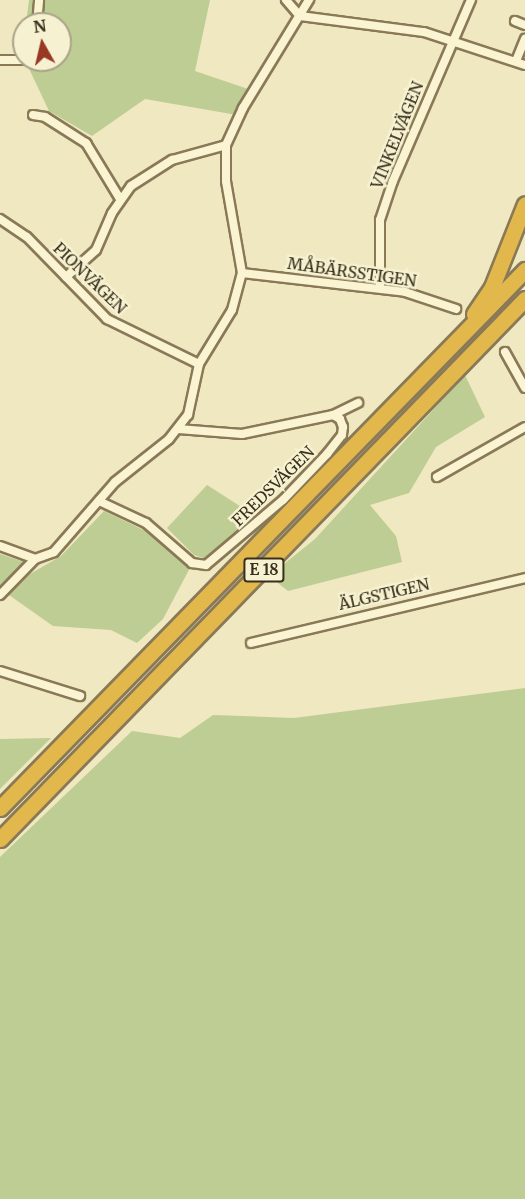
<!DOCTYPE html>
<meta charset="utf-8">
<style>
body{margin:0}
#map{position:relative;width:525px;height:1199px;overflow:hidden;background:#efe8c0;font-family:Merriweather,serif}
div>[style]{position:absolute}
.green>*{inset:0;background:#becd93}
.roads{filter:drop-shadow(2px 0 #897957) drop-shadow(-2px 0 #897957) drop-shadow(0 2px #897957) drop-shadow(0 -2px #897957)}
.minor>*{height:8px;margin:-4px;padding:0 4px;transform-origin:4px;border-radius:4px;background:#faf4d3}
.motorway>*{height:15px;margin:-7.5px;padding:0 7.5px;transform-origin:7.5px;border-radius:7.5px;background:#e2b84d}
span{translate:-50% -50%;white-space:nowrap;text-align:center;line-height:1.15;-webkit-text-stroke:5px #f6f1d0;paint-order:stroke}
.shield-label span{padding:2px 4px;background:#f6f1d0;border:2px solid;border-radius:4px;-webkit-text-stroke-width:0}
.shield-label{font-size:15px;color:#382e1c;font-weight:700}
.street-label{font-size:16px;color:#382e1c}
.north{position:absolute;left:12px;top:12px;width:60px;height:60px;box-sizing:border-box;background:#f6f1d0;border:2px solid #aaa388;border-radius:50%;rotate:352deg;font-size:16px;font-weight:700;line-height:24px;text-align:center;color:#382e1c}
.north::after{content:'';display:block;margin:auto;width:21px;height:27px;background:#993725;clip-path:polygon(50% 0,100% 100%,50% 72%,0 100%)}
</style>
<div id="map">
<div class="green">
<i style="clip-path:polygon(29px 0,210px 0,195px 71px,251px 90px,237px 115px,145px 99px,92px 136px,49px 111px,25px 60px,60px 60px,60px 24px,26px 24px)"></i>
<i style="clip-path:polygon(465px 375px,485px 417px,436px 447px,409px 493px,370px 505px,396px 536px,402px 562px,288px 591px,269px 576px,315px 539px)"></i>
<i style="clip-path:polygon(207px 485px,246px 510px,252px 526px,206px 559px,194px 555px,167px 528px)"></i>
<i style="clip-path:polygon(104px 511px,160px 538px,191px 566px,163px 619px,137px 643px,111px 630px,53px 626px,9px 595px,30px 574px,61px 556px)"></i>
<i style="clip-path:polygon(0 554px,24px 562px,24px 566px,0 589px)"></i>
<i style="clip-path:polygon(525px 688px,525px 1199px,0 1199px,0 857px,132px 731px,180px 738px,213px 715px,294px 718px)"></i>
<i style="clip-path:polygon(51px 738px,0 789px,0 739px)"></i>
</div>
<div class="roads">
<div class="minor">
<i style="left:286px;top:0;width:21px;rotate:49deg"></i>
<i style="left:300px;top:16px;width:125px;rotate:7.4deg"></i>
<i style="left:424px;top:32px;width:106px;rotate:18.1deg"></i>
<i style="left:515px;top:21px;width:11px;rotate:22deg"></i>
<i style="left:37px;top:24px;width:24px;rotate:-85deg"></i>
<i style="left:0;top:60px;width:25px"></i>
<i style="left:516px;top:61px;width:24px;rotate:-68deg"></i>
<i style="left:33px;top:115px;width:12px;rotate:9deg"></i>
<i style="left:45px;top:117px;width:49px;rotate:32.4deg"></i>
<i style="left:86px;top:143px;width:66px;rotate:58.7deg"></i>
<i style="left:0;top:219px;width:32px;rotate:34deg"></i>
<i style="left:27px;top:237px;width:115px;rotate:45.7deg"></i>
<i style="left:107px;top:319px;width:102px;rotate:26.1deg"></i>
<i style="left:242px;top:273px;width:164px;rotate:6.6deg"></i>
<i style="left:405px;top:292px;width:54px;rotate:18.4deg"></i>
<i style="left:66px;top:277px;width:40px;rotate:-42deg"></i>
<i style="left:96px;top:250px;width:40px;rotate:-66.6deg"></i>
<i style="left:112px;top:213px;width:33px;rotate:-55deg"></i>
<i style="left:131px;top:186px;width:49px;rotate:-32.4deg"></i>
<i style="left:172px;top:160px;width:56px;rotate:-15.5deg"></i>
<i style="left:380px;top:288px;width:68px;rotate:-90deg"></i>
<i style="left:380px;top:220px;width:41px;rotate:-71.6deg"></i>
<i style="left:393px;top:181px;width:197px;rotate:-66.7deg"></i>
<i style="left:505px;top:352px;width:41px;rotate:60.9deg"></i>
<i style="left:333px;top:415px;width:28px;rotate:-26deg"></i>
<i style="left:437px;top:477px;width:101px;rotate:-29.6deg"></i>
<i style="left:99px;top:501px;width:52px;rotate:25.1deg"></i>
<i style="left:146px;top:523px;width:61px;rotate:41deg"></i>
<i style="left:192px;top:563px;width:14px;rotate:8deg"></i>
<i style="left:206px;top:565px;width:101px;rotate:-40.2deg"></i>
<i style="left:283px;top:500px;width:64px;rotate:-46.3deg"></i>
<i style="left:327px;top:454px;width:24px;rotate:-52deg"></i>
<i style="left:342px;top:435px;width:8px;rotate:-83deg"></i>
<i style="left:343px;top:427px;width:9px;rotate:-111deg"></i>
<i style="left:340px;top:419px;width:8px;rotate:-150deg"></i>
<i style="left:333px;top:415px;width:93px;rotate:168.2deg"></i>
<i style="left:242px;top:434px;width:64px;rotate:-175.5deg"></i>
<i style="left:0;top:546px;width:37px;rotate:20deg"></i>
<i style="left:0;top:595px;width:50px;rotate:-45.8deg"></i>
<i style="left:35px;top:559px;width:20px;rotate:-20deg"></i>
<i style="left:54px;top:552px;width:93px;rotate:-48.9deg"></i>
<i style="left:115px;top:482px;width:69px;rotate:-38.5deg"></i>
<i style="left:169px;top:439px;width:31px;rotate:-52deg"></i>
<i style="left:188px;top:415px;width:52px;rotate:-77.8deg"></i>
<i style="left:199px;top:364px;width:63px;rotate:-58.6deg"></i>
<i style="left:232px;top:310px;width:38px;rotate:-75deg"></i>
<i style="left:242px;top:273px;width:93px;rotate:-99.9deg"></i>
<i style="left:226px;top:181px;width:36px;rotate:-90deg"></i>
<i style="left:226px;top:145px;width:41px;rotate:-65.3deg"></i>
<i style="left:243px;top:108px;width:127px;rotate:-58.6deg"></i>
<i style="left:251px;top:643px;width:282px;rotate:-13.3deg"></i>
<i style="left:0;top:671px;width:84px;rotate:17.4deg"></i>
</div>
<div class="motorway">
<i style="left:474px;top:314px;width:32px;rotate:-56deg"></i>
<i style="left:492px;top:287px;width:89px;rotate:-68.3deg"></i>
<i style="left:0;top:808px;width:752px;rotate:-45.7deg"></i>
<i style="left:0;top:839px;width:753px;rotate:-45.81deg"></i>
</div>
</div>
<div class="shield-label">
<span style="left:264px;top:570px">E 18</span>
</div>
<div class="street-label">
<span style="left:397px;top:135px;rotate:-68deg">VINKELVÄGEN</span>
<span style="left:352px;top:272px;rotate:8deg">MÅBÄRSSTIGEN</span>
<span style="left:90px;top:278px;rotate:44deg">PIONVÄGEN</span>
<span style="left:273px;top:486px;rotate:-44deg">FREDSVÄGEN</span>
<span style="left:384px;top:594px;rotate:-13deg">ÄLGSTIGEN</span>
</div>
<div class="north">N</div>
</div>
